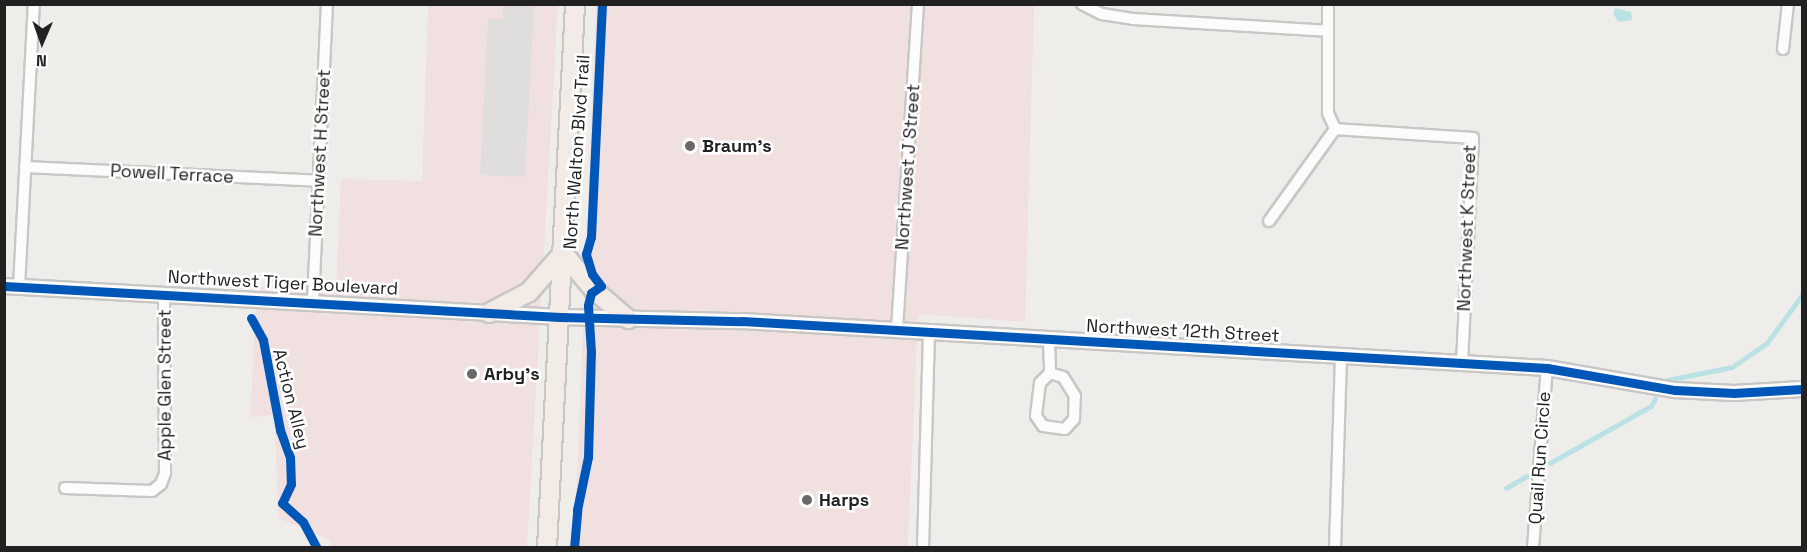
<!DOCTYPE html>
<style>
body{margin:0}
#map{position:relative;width:1807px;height:552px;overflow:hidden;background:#efedea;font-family:"Space Grotesk",sans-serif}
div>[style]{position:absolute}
.commercial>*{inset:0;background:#f1e0e0}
.parking>*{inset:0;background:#dfdedd}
.water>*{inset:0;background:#bae1e4}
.stream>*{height:4.5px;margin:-2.25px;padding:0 2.25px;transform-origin:2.25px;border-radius:2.25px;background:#bae1e4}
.roads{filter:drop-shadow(2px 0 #c8c7c6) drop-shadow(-2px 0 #c8c7c6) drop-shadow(0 2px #c8c7c6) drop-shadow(0 -2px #c8c7c6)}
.minor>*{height:10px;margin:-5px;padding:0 5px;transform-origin:5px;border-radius:5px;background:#fdfcfc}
.tertiary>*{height:14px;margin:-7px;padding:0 7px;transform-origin:7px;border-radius:7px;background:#fdfcfc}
.primary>*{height:18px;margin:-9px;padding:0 9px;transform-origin:9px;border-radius:9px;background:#f2ebe6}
.cycleway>*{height:9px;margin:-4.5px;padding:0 4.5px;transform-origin:4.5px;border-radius:4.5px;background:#0057b8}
.dots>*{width:16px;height:16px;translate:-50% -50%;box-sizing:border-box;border:3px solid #fff;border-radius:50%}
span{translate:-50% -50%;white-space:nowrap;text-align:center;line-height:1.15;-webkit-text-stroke:5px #fff;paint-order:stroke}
.poi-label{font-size:18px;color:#212121;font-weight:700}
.left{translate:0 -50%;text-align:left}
.street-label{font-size:18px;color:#212121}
.frame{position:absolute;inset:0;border:6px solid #212121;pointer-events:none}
.north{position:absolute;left:12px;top:12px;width:60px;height:60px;-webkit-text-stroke:4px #fff;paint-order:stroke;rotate:182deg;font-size:16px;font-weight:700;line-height:24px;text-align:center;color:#212121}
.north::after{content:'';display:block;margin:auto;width:21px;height:27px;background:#212121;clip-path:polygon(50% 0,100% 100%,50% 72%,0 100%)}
</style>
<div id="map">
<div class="commercial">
<i style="clip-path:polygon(428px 5px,558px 5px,527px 547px,331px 547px,330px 540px,278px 518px,275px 415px,250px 417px,257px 287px,336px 287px,341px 179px,422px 181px)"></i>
<i style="clip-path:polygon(596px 5px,1034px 5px,1025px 322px,918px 314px,908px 547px,574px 548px)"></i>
</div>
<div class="parking">
<i style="clip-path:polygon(503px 5px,534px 5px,525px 177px,480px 175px,488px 19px,503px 19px)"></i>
</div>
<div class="water">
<i style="clip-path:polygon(1615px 8px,1631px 12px,1632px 20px,1619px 22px,1613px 14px)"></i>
</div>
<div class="stream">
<i style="left:1667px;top:380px;width:66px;rotate:-11.3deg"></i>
<i style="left:1732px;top:367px;width:42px;rotate:-34.4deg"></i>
<i style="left:1767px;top:343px;width:59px;rotate:-53.9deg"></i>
<i style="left:1550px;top:463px;width:116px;rotate:-29.4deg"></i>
<i style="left:1651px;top:406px;width:8px;rotate:-60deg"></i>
<i style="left:1506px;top:488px;width:24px;rotate:-30deg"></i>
</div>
<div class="roads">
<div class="minor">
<i style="left:1082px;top:4px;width:22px;rotate:27deg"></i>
<i style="left:1102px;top:14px;width:31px;rotate:9deg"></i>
<i style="left:1133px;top:19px;width:194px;rotate:3.5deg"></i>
<i style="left:1328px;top:4px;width:109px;rotate:90deg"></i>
<i style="left:1328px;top:113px;width:17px;rotate:66deg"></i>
<i style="left:1335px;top:129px;width:138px;rotate:3.7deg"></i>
<i style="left:1473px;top:138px;width:225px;rotate:92.8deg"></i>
<i style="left:1783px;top:49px;width:45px;rotate:-83.7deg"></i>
<i style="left:25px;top:167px;width:294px;rotate:2.7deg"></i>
<i style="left:1269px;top:221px;width:113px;rotate:-54.3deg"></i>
<i style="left:19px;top:287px;width:283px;rotate:-87deg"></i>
<i style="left:313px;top:301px;width:297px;rotate:-87.3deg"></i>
<i style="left:897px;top:329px;width:326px;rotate:-86.3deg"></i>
<i style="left:1049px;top:340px;width:33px;rotate:88deg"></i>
<i style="left:1050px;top:373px;width:14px;rotate:135deg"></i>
<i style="left:1040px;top:383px;width:33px;rotate:97deg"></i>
<i style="left:1036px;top:416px;width:12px;rotate:55deg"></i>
<i style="left:1043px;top:426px;width:22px;rotate:8deg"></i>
<i style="left:1065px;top:429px;width:13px;rotate:-48deg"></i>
<i style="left:1074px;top:419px;width:23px;rotate:-88deg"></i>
<i style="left:1075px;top:396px;width:22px;rotate:-122deg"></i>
<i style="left:1063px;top:377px;width:14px;rotate:-163deg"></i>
<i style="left:65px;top:488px;width:87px;rotate:2deg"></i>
<i style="left:152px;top:491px;width:11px;rotate:-38deg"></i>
<i style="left:161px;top:484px;width:12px;rotate:-70deg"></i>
<i style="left:165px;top:473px;width:179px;rotate:-90.3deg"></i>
<i style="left:923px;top:548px;width:216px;rotate:-88.4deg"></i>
<i style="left:1335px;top:548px;width:192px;rotate:-88.2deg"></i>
<i style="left:1533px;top:548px;width:181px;rotate:-85.6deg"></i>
</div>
<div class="tertiary">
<i style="left:4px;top:286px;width:557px;rotate:3.19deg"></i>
<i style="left:560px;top:317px;width:182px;rotate:1.3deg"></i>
<i style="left:742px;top:321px;width:721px;rotate:3.34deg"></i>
<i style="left:1462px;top:363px;width:85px;rotate:3.4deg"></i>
<i style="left:1547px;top:368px;width:130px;rotate:9.8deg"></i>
<i style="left:1675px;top:390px;width:59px;rotate:2.9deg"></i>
<i style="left:1734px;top:393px;width:68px;rotate:-3.4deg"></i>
</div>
<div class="primary">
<i style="left:489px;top:313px;width:45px;rotate:-27.7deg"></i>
<i style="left:529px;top:292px;width:52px;rotate:-48.9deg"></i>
<i style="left:563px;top:253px;width:48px;rotate:50deg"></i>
<i style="left:594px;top:290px;width:45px;rotate:40.5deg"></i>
<i style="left:547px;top:548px;width:545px;rotate:-87.05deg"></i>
</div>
</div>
<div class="cycleway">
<i style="left:4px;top:286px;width:557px;rotate:3.19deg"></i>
<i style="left:560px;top:317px;width:182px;rotate:1.3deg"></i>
<i style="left:742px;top:321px;width:721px;rotate:3.34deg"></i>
<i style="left:1462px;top:363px;width:85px;rotate:3.4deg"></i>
<i style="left:1547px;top:368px;width:130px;rotate:9.8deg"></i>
<i style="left:1675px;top:390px;width:59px;rotate:2.9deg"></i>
<i style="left:1734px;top:393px;width:68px;rotate:-3.4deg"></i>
<i style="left:251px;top:318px;width:25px;rotate:61deg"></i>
<i style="left:263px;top:340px;width:92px;rotate:79.3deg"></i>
<i style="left:280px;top:430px;width:29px;rotate:70deg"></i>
<i style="left:290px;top:457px;width:27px;rotate:88deg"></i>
<i style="left:291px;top:484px;width:21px;rotate:115deg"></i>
<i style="left:282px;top:503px;width:28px;rotate:42deg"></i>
<i style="left:303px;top:522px;width:30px;rotate:62deg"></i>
<i style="left:574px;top:548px;width:38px;rotate:-85deg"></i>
<i style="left:577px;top:510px;width:54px;rotate:-78.3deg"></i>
<i style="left:588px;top:457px;width:105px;rotate:-88.4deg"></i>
<i style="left:591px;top:352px;width:47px;rotate:-93.7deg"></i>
<i style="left:588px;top:305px;width:12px;rotate:-76deg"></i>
<i style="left:591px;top:293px;width:12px;rotate:-35deg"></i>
<i style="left:601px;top:286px;width:15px;rotate:-127deg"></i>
<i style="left:592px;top:274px;width:21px;rotate:-107deg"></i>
<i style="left:586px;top:254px;width:18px;rotate:-74deg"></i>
<i style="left:591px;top:237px;width:233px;rotate:-87.3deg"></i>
</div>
<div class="dots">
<i style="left:690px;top:146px;background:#696867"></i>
<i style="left:472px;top:374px;background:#696867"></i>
<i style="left:807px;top:500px;background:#696867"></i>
</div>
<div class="poi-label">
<span class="left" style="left:702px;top:146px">Braum's</span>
<span class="left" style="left:484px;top:374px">Arby's</span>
<span class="left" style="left:819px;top:500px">Harps</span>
</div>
<div class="street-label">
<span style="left:577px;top:152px;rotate:-86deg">North Walton Blvd Trail</span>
<span style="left:320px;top:153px;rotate:-87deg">Northwest H Street</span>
<span style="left:908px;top:167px;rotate:-86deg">Northwest J Street</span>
<span style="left:172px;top:174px;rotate:3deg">Powell Terrace</span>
<span style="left:1467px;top:228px;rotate:-88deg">Northwest K Street</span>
<span style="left:283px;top:283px;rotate:3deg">Northwest Tiger Boulevard</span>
<span style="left:1183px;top:331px;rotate:3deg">Northwest 12th Street</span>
<span style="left:165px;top:385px;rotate:-90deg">Apple Glen Street</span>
<span style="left:291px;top:399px;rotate:76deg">Action Alley</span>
<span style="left:1540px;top:458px;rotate:-86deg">Quail Run Circle</span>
</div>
<div class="frame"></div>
<div class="north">N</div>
</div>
